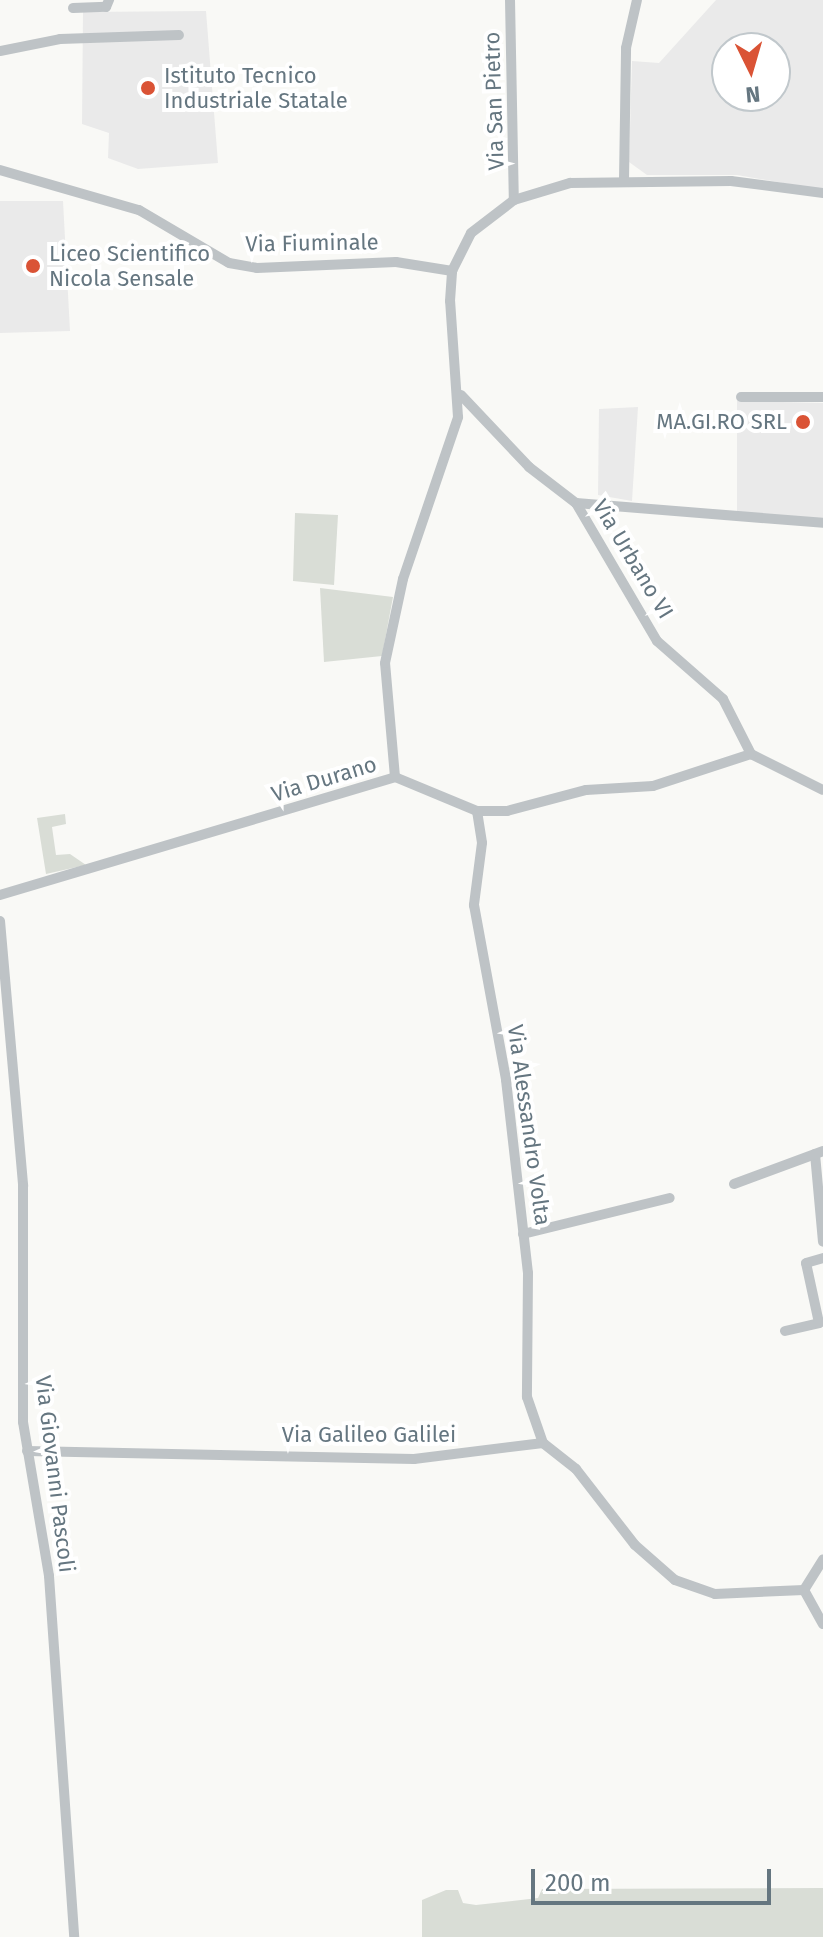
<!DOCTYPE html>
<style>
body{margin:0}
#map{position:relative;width:823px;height:1937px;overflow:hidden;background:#f9f9f6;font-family:"Fira Sans",sans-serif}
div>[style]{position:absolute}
.built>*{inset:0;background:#eaeaea}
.green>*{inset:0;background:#d9ddd6}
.minor>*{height:10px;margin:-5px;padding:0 5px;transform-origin:5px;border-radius:5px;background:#bec3c6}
.dots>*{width:22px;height:22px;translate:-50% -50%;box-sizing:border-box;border:4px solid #fff;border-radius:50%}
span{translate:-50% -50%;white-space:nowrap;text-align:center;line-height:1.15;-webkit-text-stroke:8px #fff;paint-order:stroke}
.poi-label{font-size:22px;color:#657680}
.left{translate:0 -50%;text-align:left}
.right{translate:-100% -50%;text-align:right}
.street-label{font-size:22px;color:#657680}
.north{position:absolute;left:711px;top:32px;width:80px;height:80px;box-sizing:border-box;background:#fff;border:2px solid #c1c8cc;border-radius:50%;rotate:175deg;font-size:22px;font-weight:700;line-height:32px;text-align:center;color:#657680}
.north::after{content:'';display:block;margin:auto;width:28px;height:36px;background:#da5335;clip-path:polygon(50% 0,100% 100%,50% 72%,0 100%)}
.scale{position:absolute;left:531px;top:1869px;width:240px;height:36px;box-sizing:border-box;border:4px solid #657680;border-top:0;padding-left:10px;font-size:24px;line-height:28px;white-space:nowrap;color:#657680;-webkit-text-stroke:6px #fff;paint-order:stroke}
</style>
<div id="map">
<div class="built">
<i style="clip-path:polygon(evenodd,716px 0,823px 0,823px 190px,737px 175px,647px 175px,629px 162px,632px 61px,659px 63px,716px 0,727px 48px,775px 48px,775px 96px,727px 96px,727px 48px)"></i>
<i style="clip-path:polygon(206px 11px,218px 163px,138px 169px,108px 158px,109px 133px,82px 124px,83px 12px)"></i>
<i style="clip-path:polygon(0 201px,63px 201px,70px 331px,0 333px)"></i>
<i style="clip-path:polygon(737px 401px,823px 403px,823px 520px,737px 518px)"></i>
<i style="clip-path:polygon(638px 407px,632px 501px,598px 495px,599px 409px)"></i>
</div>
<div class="green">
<i style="clip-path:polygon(295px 513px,338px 515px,334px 585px,293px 581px)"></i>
<i style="clip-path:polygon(320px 588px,393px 597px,382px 656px,324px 662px)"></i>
<i style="clip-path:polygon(65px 814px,66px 824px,52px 827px,56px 855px,70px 854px,86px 865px,46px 874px,37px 818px)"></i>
<i style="clip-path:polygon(823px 1888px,823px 1937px,422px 1937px,422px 1900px,446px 1890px,458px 1890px,463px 1903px,476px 1905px,538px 1898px,542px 1889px)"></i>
</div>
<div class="minor">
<i style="left:510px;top:0;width:200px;rotate:88.9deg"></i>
<i style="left:73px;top:8px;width:33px;rotate:-2deg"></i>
<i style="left:106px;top:7px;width:8px;rotate:-67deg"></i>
<i style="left:0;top:51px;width:61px;rotate:-11.3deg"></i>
<i style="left:60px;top:39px;width:119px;rotate:-1.9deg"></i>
<i style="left:0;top:170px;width:145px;rotate:16.1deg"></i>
<i style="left:139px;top:210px;width:104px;rotate:30.5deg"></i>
<i style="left:229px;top:263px;width:28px;rotate:10deg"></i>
<i style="left:257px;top:268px;width:139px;rotate:-2.5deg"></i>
<i style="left:396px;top:262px;width:57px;rotate:9.1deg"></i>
<i style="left:624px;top:180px;width:132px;rotate:-89.1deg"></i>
<i style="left:626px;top:48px;width:49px;rotate:-77.1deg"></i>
<i style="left:461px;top:395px;width:99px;rotate:46.6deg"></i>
<i style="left:529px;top:467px;width:59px;rotate:37.5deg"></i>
<i style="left:576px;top:503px;width:160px;rotate:59.6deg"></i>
<i style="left:657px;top:641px;width:88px;rotate:41.3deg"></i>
<i style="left:723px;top:699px;width:62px;rotate:63deg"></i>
<i style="left:751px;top:754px;width:80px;rotate:26.6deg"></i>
<i style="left:741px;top:397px;width:82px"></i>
<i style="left:576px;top:503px;width:248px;rotate:4.6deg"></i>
<i style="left:395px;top:777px;width:114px;rotate:-95deg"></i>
<i style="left:385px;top:663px;width:86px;rotate:-77.9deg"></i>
<i style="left:403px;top:579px;width:171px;rotate:-71.2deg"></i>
<i style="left:458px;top:417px;width:116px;rotate:-93.9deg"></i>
<i style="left:450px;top:301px;width:30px;rotate:-86deg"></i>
<i style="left:452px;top:271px;width:42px;rotate:-63.4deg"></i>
<i style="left:471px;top:233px;width:54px;rotate:-37.5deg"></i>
<i style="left:514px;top:200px;width:59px;rotate:-16.9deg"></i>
<i style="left:570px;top:183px;width:161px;rotate:-0.7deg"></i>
<i style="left:731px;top:181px;width:93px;rotate:7.4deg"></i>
<i style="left:477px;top:811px;width:32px;rotate:81deg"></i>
<i style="left:482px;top:843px;width:63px;rotate:97.4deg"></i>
<i style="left:474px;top:905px;width:178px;rotate:79.6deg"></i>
<i style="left:506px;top:1080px;width:194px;rotate:83.5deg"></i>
<i style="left:528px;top:1273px;width:124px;rotate:90.5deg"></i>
<i style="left:527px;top:1397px;width:49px;rotate:70.8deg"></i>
<i style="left:0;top:895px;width:412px;rotate:-16.6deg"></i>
<i style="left:395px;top:777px;width:89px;rotate:22.5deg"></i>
<i style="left:477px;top:811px;width:30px"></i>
<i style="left:507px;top:811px;width:82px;rotate:-14.9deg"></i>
<i style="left:586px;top:790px;width:67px;rotate:-3.4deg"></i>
<i style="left:653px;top:786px;width:103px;rotate:-18.1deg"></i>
<i style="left:0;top:921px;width:266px;rotate:85deg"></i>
<i style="left:23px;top:1186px;width:236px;rotate:90deg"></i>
<i style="left:23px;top:1422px;width:156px;rotate:80.4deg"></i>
<i style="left:49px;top:1576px;width:362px;rotate:86deg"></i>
<i style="left:815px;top:1154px;width:88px;rotate:84.8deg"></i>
<i style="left:734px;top:1184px;width:95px;rotate:-20.3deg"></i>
<i style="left:523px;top:1234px;width:151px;rotate:-13.8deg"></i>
<i style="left:785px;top:1331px;width:35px;rotate:-13deg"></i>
<i style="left:819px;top:1323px;width:61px;rotate:-102.2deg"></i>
<i style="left:806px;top:1263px;width:18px;rotate:-16deg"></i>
<i style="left:27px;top:1451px;width:387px;rotate:1.2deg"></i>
<i style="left:414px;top:1459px;width:130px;rotate:-7.1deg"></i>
<i style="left:543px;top:1443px;width:42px;rotate:38.2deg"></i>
<i style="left:576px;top:1469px;width:96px;rotate:52.2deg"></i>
<i style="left:635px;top:1545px;width:53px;rotate:41.2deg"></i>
<i style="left:675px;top:1580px;width:42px;rotate:19.3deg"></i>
<i style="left:715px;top:1594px;width:89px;rotate:-2.6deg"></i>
<i style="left:804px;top:1590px;width:36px;rotate:-58deg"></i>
<i style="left:804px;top:1590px;width:39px;rotate:61deg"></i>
</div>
<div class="dots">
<i style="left:148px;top:88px;background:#da5335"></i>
<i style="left:33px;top:266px;background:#da5335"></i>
<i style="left:803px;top:422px;background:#da5335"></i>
</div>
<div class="poi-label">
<span class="left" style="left:164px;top:88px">Istituto Tecnico<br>Industriale Statale</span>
<span class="left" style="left:49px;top:266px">Liceo Scientifico<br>Nicola Sensale</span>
<span class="right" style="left:787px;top:422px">MA.GI.RO SRL</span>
</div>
<div class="street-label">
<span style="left:494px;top:101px;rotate:-92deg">Via San Pietro</span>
<span style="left:312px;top:243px;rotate:-1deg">Via Fiuminale</span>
<span style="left:633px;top:559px;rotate:59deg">Via Urbano VI</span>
<span style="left:324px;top:779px;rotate:-17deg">Via Durano</span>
<span style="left:529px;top:1125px;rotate:82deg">Via Alessandro Volta</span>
<span style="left:369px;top:1435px">Via Galileo Galilei</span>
<span style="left:55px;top:1474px;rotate:83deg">Via Giovanni Pascoli</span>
</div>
<div class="north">N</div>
<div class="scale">200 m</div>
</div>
